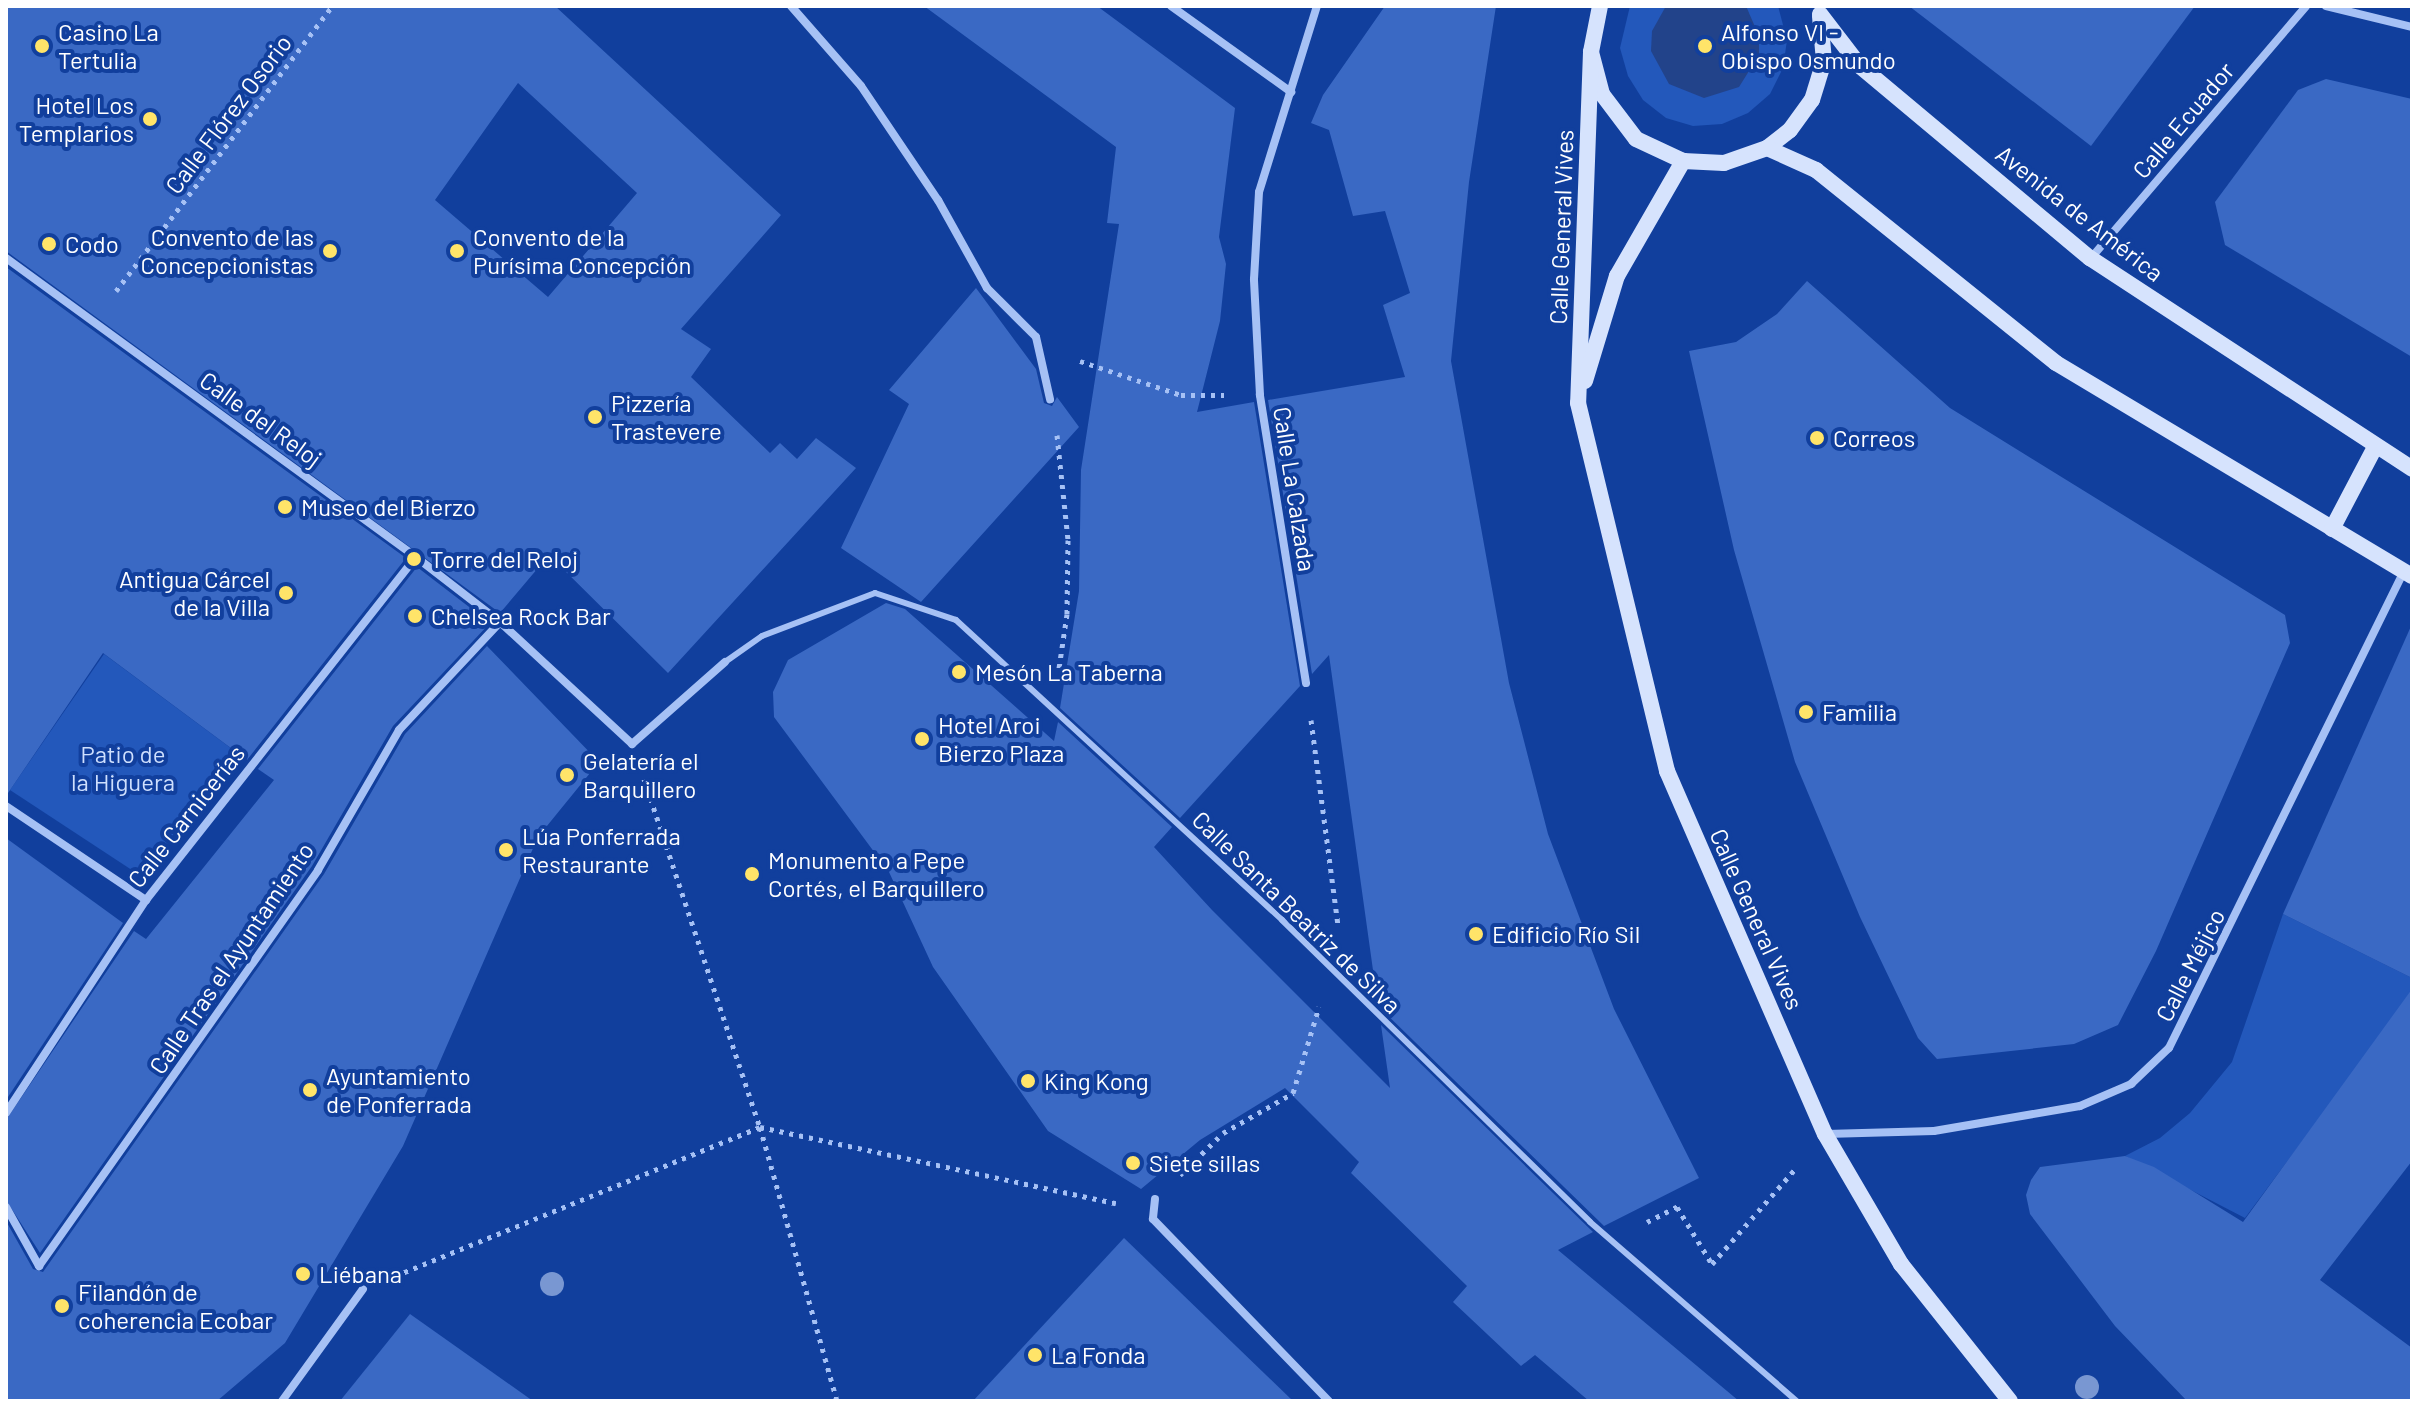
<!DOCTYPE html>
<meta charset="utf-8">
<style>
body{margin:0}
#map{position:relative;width:2418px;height:1407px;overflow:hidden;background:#113f9d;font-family:Barlow,sans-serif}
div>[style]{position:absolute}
.green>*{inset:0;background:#2358bb}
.water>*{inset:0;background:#22438a}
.building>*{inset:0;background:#3a69c4}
.path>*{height:5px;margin-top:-2.5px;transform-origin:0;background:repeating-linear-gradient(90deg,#a6c1f5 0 4px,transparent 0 10px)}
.lane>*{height:6px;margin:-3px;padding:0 3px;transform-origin:3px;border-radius:3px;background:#a6c1f5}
.street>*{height:8px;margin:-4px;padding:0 4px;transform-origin:4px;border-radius:4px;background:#a6c1f5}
.secondary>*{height:16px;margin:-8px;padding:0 8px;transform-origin:8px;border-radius:8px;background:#d6e3fd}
.trees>*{width:24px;height:24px;margin:-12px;border-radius:50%;background:#7997d2}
.dots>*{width:22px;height:22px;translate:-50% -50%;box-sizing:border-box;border:4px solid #113f9d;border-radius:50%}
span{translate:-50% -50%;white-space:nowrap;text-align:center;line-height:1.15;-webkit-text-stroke:8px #113f9d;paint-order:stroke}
.poi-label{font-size:24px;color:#fff}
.left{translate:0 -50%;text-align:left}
.right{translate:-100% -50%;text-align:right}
.street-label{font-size:24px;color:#fff}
.park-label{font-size:24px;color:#cedffe}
.frame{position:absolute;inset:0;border:8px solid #fff;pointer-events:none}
</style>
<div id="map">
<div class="green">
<i style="clip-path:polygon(1630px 6px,1778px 6px,1787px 40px,1783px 68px,1770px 94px,1748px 113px,1722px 124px,1693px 126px,1666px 118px,1643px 100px,1628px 76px,1620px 48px)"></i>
<i style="clip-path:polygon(104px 654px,232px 749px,144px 878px,10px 790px)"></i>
<i style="clip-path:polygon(2283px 914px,2412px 978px,2412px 994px,2245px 1218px,2125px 1156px,2160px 1138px,2190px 1113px,2232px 1062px)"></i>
</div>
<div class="water">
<i style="clip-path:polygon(1666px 6px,1746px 6px,1759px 36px,1759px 55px,1739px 87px,1704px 98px,1669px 84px,1651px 51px,1652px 31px)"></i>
</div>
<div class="building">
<i style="clip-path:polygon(evenodd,6px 6px,555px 6px,781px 215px,681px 329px,711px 349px,691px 377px,770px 453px,780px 443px,797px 459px,816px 438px,856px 468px,668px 673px,549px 555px,500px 613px,6px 251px,6px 6px,518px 83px,637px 193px,548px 297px,435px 200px,518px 83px)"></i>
<i style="clip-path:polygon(924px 6px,1097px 6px,1235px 108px,1219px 237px,1226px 264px,1220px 321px,1197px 412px,1254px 402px,1300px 686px,1180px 818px,1060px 708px,1079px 591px,1081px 470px,1119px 224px,1107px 223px,1116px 147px)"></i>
<i style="clip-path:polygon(1385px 6px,1496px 6px,1469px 182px,1451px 361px,1509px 683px,1548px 834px,1614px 1009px,1699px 1178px,1604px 1226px,1378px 1006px,1329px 655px,1312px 674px,1268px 400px,1405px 377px,1383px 305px,1410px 293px,1385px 211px,1353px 216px,1329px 130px,1311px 123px,1323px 95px)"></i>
<i style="clip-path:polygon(1909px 6px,2195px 6px,2091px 146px)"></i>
<i style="clip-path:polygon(2326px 79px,2412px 99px,2412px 357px,2225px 245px,2215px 202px,2298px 90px)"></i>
<i style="clip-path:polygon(6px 267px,406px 558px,247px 760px,103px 653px,6px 796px)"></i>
<i style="clip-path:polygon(1807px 281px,1950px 408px,2285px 615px,2290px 643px,2156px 951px,2118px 1025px,2074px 1044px,1937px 1059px,1918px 1038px,1860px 917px,1795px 762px,1734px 550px,1689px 351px,1736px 342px,1777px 314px)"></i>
<i style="clip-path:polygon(976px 288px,1036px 369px,1044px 403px,1052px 406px,1057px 397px,1079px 427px,921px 602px,841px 548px,909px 404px,889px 390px)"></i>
<i style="clip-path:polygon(417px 567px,490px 623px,393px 726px,312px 866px,40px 1253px,6px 1200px,6px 1120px,134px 931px,146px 939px,274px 780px,258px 769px)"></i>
<i style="clip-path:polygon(886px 603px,905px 609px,1054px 741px,1058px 722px,1172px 827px,1154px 847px,1212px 910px,1390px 1088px,1381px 1025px,1593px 1232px,1558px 1250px,1739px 1401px,1589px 1401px,1535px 1355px,1521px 1366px,1453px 1302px,1467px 1286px,1351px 1173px,1359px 1162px,1285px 1088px,1200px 1140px,1141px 1189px,1048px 1131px,933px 967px,889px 872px,774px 717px,773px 692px,788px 660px)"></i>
<i style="clip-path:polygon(2412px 624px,2412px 978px,2283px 914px)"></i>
<i style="clip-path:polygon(487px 646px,599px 762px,538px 837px,403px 1146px,285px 1343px,217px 1401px,6px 1401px,6px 1221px,33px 1269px,43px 1272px,324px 874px,405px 734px)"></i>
<i style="clip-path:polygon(6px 838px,123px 923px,6px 1100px)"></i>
<i style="clip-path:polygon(2412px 989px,2412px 1161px,2320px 1280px,2412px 1348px,2412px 1401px,2187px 1401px,2115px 1326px,2030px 1214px,2026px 1195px,2031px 1180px,2040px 1167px,2125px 1156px,2154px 1167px,2243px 1222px)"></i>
<i style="clip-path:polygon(1124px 1238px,1293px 1401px,973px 1401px)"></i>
<i style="clip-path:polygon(410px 1314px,533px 1401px,340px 1401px)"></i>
</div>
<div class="path">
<i style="left:116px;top:291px;width:358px;rotate:-52.8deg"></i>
<i style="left:1080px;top:361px;width:107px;rotate:18.6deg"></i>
<i style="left:1181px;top:395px;width:43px"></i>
<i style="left:1057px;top:435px;width:106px;rotate:84deg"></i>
<i style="left:1068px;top:540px;width:74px;rotate:90.8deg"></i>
<i style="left:1067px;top:614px;width:55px;rotate:98.4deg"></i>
<i style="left:1311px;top:720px;width:206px;rotate:82.5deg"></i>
<i style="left:644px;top:779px;width:367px;rotate:71.6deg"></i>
<i style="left:760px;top:1127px;width:285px;rotate:74.3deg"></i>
<i style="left:1180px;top:1175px;width:60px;rotate:-44.3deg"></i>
<i style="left:1223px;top:1133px;width:81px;rotate:-29.7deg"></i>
<i style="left:1293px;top:1093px;width:90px;rotate:-73.2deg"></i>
<i style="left:1647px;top:1222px;width:34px;rotate:-27deg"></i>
<i style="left:1677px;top:1207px;width:67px;rotate:58.4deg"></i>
<i style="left:1712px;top:1264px;width:129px;rotate:-48.8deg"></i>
<i style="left:395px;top:1276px;width:394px;rotate:-22.2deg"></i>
<i style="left:760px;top:1127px;width:364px;rotate:12.1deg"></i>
</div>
<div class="lane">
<i style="left:725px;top:662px;width:45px;rotate:-35.1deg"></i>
<i style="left:762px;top:636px;width:121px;rotate:-20.8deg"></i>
<i style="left:875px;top:593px;width:85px;rotate:18.4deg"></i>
<i style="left:956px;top:620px;width:443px;rotate:42.6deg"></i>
<i style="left:1282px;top:920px;width:431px;rotate:44.4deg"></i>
<i style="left:1590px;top:1222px;width:274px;rotate:40.9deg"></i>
</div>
<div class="street">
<i style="left:791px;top:6px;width:106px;rotate:48.8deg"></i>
<i style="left:861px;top:86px;width:138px;rotate:56deg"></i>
<i style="left:938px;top:200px;width:101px;rotate:60.9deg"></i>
<i style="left:987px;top:288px;width:69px;rotate:45deg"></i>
<i style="left:1036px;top:337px;width:64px;rotate:77.3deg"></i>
<i style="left:1171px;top:6px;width:148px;rotate:35.6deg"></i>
<i style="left:2326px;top:6px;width:89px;rotate:13.7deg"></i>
<i style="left:6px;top:258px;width:507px;rotate:36.1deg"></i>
<i style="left:416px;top:557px;width:106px;rotate:37.7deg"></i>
<i style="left:500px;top:622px;width:180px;rotate:42.7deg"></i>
<i style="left:632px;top:744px;width:124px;rotate:-41.4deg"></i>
<i style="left:2091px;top:258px;width:331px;rotate:-49.5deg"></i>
<i style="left:1306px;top:683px;width:292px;rotate:-99.1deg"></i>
<i style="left:1260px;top:395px;width:116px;rotate:-93deg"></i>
<i style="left:1254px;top:279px;width:87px;rotate:-86.7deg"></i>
<i style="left:1259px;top:192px;width:195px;rotate:-72.7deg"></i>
<i style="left:6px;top:806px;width:169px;rotate:33.9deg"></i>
<i style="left:6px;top:1113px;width:255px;rotate:-56.7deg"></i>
<i style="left:146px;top:900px;width:437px;rotate:-51.8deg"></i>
<i style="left:1826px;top:1134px;width:108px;rotate:-1.6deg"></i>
<i style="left:1934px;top:1131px;width:148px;rotate:-9.7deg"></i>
<i style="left:2080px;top:1106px;width:56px;rotate:-23.3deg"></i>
<i style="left:2131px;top:1084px;width:52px;rotate:-43.5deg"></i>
<i style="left:2169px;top:1048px;width:532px;rotate:-63.77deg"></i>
<i style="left:1155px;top:1199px;width:20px;rotate:96deg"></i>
<i style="left:1153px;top:1219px;width:253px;rotate:46deg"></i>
<i style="left:6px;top:1207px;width:68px;rotate:60.8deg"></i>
<i style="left:39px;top:1266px;width:484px;rotate:-54.8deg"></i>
<i style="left:318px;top:870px;width:162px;rotate:-59.9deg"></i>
<i style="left:399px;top:730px;width:148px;rotate:-46.9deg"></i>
<i style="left:282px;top:1401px;width:138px;rotate:-54.1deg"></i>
</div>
<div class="secondary">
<i style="left:1600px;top:6px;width:47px;rotate:101.1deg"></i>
<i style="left:1591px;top:52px;width:43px;rotate:75.3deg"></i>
<i style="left:1602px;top:94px;width:56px;rotate:52.9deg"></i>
<i style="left:1636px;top:139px;width:52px;rotate:25.1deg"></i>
<i style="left:1683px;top:161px;width:41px;rotate:2.8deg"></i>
<i style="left:1724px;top:163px;width:46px;rotate:-19.2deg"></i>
<i style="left:1767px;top:148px;width:29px;rotate:-38deg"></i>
<i style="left:1790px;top:130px;width:37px;rotate:-54deg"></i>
<i style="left:1812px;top:100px;width:41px;rotate:-72.9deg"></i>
<i style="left:1824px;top:61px;width:45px;rotate:-95.1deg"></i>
<i style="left:1820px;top:14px;width:66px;rotate:52.4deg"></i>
<i style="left:1860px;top:66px;width:300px;rotate:39.9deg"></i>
<i style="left:2090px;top:258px;width:385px;rotate:33.2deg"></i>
<i style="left:1591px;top:52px;width:351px;rotate:92.1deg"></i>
<i style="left:1578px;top:403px;width:379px;rotate:76.4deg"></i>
<i style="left:1667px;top:771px;width:396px;rotate:66.5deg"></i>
<i style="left:1825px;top:1134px;width:151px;rotate:59.7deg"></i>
<i style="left:1901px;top:1264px;width:175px;rotate:51.5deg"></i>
<i style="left:1767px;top:148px;width:54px;rotate:24.2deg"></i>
<i style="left:1816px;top:170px;width:308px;rotate:38.8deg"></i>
<i style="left:2056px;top:363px;width:415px;rotate:30.9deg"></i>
<i style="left:1585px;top:381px;width:110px;rotate:-73.1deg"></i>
<i style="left:1617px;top:276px;width:133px;rotate:-60.1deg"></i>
<i style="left:2332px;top:529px;width:93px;rotate:-62.3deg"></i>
</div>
<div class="trees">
<i style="left:552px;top:1284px"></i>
<i style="left:2087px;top:1387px"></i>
</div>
<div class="dots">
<i style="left:42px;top:46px;background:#ffe469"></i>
<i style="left:1705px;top:46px;background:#ffe469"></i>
<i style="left:150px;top:119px;background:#ffe469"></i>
<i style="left:49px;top:244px;background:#ffe469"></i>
<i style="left:330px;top:251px;background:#ffe469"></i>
<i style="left:457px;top:251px;background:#ffe469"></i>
<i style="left:595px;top:417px;background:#ffe469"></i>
<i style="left:1817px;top:438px;background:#ffe469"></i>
<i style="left:285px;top:507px;background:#ffe469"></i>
<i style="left:414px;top:559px;background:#ffe469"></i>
<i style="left:286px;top:593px;background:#ffe469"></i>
<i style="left:415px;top:616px;background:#ffe469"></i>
<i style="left:959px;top:672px;background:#ffe469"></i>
<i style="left:1806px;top:712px;background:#ffe469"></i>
<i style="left:922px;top:739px;background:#ffe469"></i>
<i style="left:567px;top:775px;background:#ffe469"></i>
<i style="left:506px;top:850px;background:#ffe469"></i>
<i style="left:752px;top:874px;background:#ffe469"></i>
<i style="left:1476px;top:934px;background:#ffe469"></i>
<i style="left:1028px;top:1081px;background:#ffe469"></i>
<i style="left:310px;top:1090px;background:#ffe469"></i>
<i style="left:1133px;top:1163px;background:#ffe469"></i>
<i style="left:303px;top:1274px;background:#ffe469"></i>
<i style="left:62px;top:1306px;background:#ffe469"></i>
<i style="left:1035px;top:1355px;background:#ffe469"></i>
</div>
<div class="poi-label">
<span class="left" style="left:58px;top:46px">Casino La<br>Tertulia</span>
<span class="left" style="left:1721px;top:46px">Alfonso VI -<br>Obispo Osmundo</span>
<span class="right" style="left:134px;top:119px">Hotel Los<br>Templarios</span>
<span class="right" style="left:314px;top:251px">Convento de las<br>Concepcionistas</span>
<span class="left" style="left:473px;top:251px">Convento de la<br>Purísima Concepción</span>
<span class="left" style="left:65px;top:244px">Codo</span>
<span class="left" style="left:611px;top:417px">Pizzería<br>Trastevere</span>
<span class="left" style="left:1833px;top:438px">Correos</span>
<span class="left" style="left:301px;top:507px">Museo del Bierzo</span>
<span class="left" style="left:430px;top:559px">Torre del Reloj</span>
<span class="right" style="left:270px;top:593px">Antigua Cárcel<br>de la Villa</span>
<span class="left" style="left:431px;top:616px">Chelsea Rock Bar</span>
<span class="left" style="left:975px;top:672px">Mesón La Taberna</span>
<span class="left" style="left:1822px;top:712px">Familia</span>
<span class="left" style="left:938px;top:739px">Hotel Aroi<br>Bierzo Plaza</span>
<span class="left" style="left:583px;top:775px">Gelatería el<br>Barquillero</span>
<span class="left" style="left:522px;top:850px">Lúa Ponferrada<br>Restaurante</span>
<span class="left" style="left:768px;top:874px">Monumento a Pepe<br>Cortés, el Barquillero</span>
<span class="left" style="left:1492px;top:934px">Edificio Río Sil</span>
<span class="left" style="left:326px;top:1090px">Ayuntamiento<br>de Ponferrada</span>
<span class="left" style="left:1044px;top:1081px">King Kong</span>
<span class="left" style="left:1149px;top:1163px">Siete sillas</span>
<span class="left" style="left:319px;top:1274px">Liébana</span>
<span class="left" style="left:78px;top:1306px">Filandón de<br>coherencia Ecobar</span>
<span class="left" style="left:1051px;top:1355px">La Fonda</span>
</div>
<div class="street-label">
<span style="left:228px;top:114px;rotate:-53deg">Calle Flórez Osorio</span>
<span style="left:2183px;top:120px;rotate:-50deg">Calle Ecuador</span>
<span style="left:2080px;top:213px;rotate:38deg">Avenida de América</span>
<span style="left:1561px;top:227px;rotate:-88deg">Calle General Vives</span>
<span style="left:261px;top:419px;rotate:36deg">Calle del Reloj</span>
<span style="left:1295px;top:489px;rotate:81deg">Calle La Calzada</span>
<span style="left:186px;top:816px;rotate:-52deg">Calle Carnicerías</span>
<span style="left:1297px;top:912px;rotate:44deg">Calle Santa Beatriz de Silva</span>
<span style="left:1757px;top:919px;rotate:66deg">Calle General Vives</span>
<span style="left:231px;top:958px;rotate:-56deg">Calle Tras el Ayuntamiento</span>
<span style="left:2190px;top:965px;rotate:-63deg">Calle Méjico</span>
</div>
<div class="park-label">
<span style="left:123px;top:768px">Patio de<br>la Higuera</span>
</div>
<div class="frame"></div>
</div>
